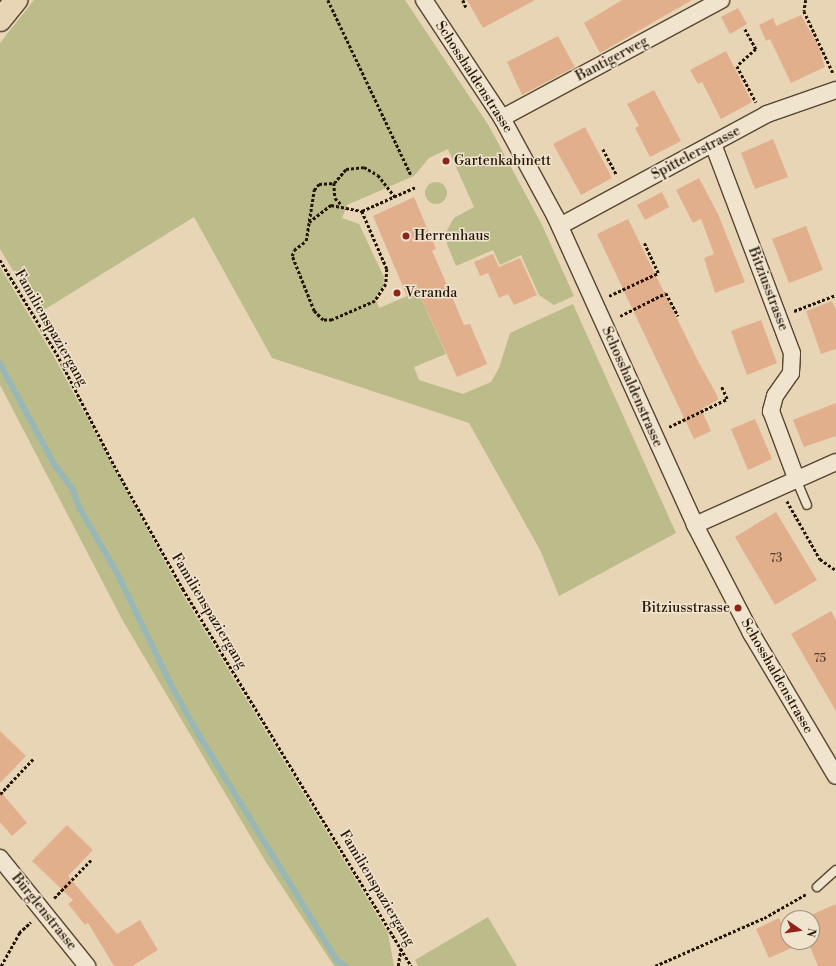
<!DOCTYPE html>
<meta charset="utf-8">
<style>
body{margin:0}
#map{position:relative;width:836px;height:966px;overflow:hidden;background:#e8d5b5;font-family:"Libre Bodoni",serif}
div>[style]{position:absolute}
.green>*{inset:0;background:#bbbc8a}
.round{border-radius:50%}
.stream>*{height:5.5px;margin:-2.75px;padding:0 2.75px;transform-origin:2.75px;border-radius:2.75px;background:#99b7b5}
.building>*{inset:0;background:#e2af8d}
.path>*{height:2.5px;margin-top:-1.25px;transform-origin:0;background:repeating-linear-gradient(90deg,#251604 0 3px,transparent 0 5px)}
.roads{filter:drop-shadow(1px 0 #564630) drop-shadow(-1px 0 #564630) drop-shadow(0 1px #564630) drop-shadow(0 -1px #564630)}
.lane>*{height:8px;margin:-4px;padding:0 4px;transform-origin:4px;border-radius:4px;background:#f0e4cf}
.street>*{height:16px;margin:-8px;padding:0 8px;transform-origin:8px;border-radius:8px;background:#f0e4cf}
.primary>*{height:22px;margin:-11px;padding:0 11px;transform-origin:11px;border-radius:11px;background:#e8d5b5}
.dots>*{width:11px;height:11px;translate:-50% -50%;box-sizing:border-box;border:2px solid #f0e4cf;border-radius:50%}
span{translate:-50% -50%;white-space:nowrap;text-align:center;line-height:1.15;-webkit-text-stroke:3px #f0e4cf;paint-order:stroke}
.number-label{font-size:12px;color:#543c26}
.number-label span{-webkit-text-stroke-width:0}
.street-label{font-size:14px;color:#251604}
.poi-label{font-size:14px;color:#251604}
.left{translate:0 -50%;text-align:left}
.right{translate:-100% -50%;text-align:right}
.north{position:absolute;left:780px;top:910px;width:40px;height:40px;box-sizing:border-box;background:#f0e4cf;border:1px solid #9f927e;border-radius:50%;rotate:103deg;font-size:11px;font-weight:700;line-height:16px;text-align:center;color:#251604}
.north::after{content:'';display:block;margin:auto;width:14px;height:18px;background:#8f2418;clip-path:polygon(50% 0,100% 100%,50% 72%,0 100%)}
</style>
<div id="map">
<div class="green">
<i style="clip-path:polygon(34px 0,405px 0,489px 126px,542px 225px,574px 296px,554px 305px,539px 295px,521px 255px,500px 265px,493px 250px,456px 266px,447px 244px,447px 230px,454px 218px,474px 207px,448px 149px,429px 158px,414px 176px,347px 205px,342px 218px,359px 224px,384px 277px,383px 287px,375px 298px,379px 308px,410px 295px,421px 298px,446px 354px,414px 367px,419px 380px,463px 394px,491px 382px,499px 368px,510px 333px,573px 304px,676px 533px,559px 596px,540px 550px,469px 423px,272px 358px,194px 217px,39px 313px,0 249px,0 43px)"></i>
<i class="round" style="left:425px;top:182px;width:22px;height:22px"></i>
<i style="clip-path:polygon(0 267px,53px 355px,180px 590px,388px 933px,394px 966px,334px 966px,264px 859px,123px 621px,0 385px)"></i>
<i style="clip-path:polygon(488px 917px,517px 966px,418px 966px,415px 960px)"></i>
</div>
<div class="stream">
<i style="left:0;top:363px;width:116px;rotate:61.7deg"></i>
<i style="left:55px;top:465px;width:30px;rotate:53deg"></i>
<i style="left:73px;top:489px;width:20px;rotate:70deg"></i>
<i style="left:80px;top:508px;width:76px;rotate:60.1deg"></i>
<i style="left:118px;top:574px;width:124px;rotate:64.3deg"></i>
<i style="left:172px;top:686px;width:54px;rotate:61deg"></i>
<i style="left:198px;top:733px;width:255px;rotate:58.5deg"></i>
<i style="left:331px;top:950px;width:13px;rotate:58deg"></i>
<i style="left:338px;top:961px;width:9px;rotate:32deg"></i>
</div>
<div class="building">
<i style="clip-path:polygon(467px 0,535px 0,483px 28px)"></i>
<i style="clip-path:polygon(622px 0,692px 0,600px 53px,584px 23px)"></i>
<i style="clip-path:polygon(738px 8px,747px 24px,730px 34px,721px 17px)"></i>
<i style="clip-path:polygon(801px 15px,818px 45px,825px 67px,791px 83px,770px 39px,766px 41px,759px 25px,773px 18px,776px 26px)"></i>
<i style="clip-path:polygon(558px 36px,575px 67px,522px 95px,507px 62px)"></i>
<i style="clip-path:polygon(726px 51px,752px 102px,721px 119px,702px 82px,698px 84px,690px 70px)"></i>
<i style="clip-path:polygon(654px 90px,681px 141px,650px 157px,635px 128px,639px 126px,627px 104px)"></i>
<i style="clip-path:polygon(585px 127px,612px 178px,581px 195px,553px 144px)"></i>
<i style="clip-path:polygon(773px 139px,788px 177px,755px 189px,741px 153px)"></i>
<i style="clip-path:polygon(699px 178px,718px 214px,745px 282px,715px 293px,704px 258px,714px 254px,701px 219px,693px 223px,676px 190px)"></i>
<i style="clip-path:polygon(662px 192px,669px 207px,645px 220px,637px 205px)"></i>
<i style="clip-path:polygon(414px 197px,436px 249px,432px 251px,438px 264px,464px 325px,470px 324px,487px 364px,457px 377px,418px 291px,407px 296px,373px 216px)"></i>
<i style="clip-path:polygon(628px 219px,699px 363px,717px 395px,718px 400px,701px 409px,711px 431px,694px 439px,597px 234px)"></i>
<i style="clip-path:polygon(806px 226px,823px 270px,789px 283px,772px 239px)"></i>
<i style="clip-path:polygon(493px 254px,499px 267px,520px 258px,537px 295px,514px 305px,508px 294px,499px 298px,488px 273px,480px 276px,474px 262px)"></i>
<i style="clip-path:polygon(832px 301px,836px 310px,836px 349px,821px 354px,806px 311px)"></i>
<i style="clip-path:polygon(761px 320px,777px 363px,747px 375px,731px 331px)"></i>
<i style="clip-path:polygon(836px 403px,836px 436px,804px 447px,793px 420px)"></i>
<i style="clip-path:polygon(755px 419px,772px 459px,748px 470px,731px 429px)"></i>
<i style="clip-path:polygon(776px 512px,817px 580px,775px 605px,735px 537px)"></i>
<i style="clip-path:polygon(831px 611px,836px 620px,836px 711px,791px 634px)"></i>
<i style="clip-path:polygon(0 731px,26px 756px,0 783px)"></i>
<i style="clip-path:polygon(0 791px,27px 823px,12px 836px,0 822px)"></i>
<i style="clip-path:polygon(67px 825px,93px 850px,68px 876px,117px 934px,140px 920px,158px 950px,132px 966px,114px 966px,88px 923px,85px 925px,68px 904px,73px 900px,32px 861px)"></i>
<i style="clip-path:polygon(836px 904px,836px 966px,818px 966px,808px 942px,812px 942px,812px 918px,804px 918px)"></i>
<i style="clip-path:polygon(779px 918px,783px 927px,788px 925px,788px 942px,805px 942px,769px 958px,756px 929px)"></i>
</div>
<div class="path">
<i style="left:328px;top:0;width:194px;rotate:64.6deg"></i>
<i style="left:463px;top:0;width:8px;rotate:67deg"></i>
<i style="left:806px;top:0;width:11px;rotate:100deg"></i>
<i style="left:804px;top:11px;width:68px;rotate:64.9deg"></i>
<i style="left:745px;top:29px;width:23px;rotate:61deg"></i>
<i style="left:756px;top:49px;width:25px;rotate:138deg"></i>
<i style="left:737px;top:66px;width:41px;rotate:62.2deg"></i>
<i style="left:603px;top:149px;width:30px;rotate:62deg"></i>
<i style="left:334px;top:183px;width:15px;rotate:86deg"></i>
<i style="left:335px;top:198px;width:10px;rotate:45deg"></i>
<i style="left:362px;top:211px;width:63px;rotate:66.7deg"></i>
<i style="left:387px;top:269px;width:15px;rotate:94deg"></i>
<i style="left:386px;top:284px;width:20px;rotate:123deg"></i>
<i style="left:375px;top:301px;width:47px;rotate:156.2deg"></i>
<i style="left:332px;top:320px;width:9px;rotate:180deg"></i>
<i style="left:323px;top:320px;width:13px;rotate:-135deg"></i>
<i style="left:314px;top:311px;width:59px;rotate:-111.8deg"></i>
<i style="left:292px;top:256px;width:6px;rotate:-72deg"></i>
<i style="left:294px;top:250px;width:15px;rotate:-37deg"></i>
<i style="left:306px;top:241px;width:52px;rotate:-81.1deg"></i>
<i style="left:314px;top:190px;width:8px;rotate:-50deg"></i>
<i style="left:319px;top:184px;width:15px;rotate:-4deg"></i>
<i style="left:334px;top:183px;width:18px;rotate:-49deg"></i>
<i style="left:346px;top:169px;width:18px;rotate:-6deg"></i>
<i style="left:364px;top:167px;width:16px;rotate:30deg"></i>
<i style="left:378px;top:175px;width:28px;rotate:52deg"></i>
<i style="left:309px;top:222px;width:28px;rotate:-38deg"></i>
<i style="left:331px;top:205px;width:32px;rotate:11deg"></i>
<i style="left:362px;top:211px;width:59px;rotate:-24deg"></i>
<i style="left:0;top:260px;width:110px;rotate:58.8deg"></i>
<i style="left:57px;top:354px;width:125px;rotate:62.8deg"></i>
<i style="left:114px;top:465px;width:142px;rotate:60.9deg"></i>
<i style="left:183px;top:589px;width:441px;rotate:58.8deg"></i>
<i style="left:609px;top:296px;width:54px;rotate:-25.1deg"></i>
<i style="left:658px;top:273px;width:33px;rotate:-115deg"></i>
<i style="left:794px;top:311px;width:45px;rotate:-20.9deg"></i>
<i style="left:620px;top:316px;width:51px;rotate:-26.6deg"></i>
<i style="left:666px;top:293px;width:26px;rotate:62deg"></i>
<i style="left:669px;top:427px;width:64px;rotate:-25.8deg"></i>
<i style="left:727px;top:399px;width:14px;rotate:-115deg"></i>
<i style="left:787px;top:501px;width:67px;rotate:60.4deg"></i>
<i style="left:820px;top:559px;width:19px;rotate:35deg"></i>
<i style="left:0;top:794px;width:48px;rotate:-46.7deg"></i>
<i style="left:54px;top:898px;width:53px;rotate:-45.8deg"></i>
<i style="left:1px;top:966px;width:38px;rotate:-61deg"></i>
<i style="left:19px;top:933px;width:16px;rotate:-43deg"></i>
<i style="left:398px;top:966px;width:18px;rotate:-81deg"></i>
<i style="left:655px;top:966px;width:119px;rotate:-23.8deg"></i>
<i style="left:764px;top:918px;width:48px;rotate:-29.7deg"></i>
</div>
<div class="roads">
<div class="lane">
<i style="left:796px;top:479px;width:28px;rotate:67deg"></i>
<i style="left:817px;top:887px;width:25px;rotate:-42deg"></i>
</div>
<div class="street">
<i style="left:424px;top:0;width:141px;rotate:56.5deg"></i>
<i style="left:502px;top:118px;width:114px;rotate:61.6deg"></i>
<i style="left:556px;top:218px;width:337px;rotate:65.6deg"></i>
<i style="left:695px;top:525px;width:122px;rotate:62.6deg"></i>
<i style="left:751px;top:633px;width:166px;rotate:59.3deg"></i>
<i style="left:502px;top:118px;width:249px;rotate:-28.3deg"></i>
<i style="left:713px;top:144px;width:223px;rotate:69.3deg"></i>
<i style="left:792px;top:353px;width:20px;rotate:93deg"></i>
<i style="left:791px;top:373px;width:28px;rotate:125deg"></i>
<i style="left:775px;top:396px;width:16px;rotate:105deg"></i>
<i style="left:771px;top:411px;width:72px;rotate:69.5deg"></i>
<i style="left:560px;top:226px;width:235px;rotate:-28.4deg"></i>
<i style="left:767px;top:114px;width:73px;rotate:-19.2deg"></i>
<i style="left:695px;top:525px;width:154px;rotate:-24.1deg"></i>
<i style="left:0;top:858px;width:139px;rotate:51.1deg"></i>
</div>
<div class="primary">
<i style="left:0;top:20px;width:26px;rotate:-51deg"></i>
</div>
</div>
<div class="dots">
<i style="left:446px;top:161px;background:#8f2418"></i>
<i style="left:406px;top:236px;background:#8f2418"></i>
<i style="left:397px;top:293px;background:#8f2418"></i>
<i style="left:738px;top:608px;background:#8f2418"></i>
</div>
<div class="number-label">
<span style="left:776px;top:559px">73</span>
<span style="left:820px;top:659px">75</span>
</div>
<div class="street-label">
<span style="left:612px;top:59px;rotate:-28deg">Bantigerweg</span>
<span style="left:474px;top:77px;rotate:57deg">Schosshaldenstrasse</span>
<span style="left:696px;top:153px;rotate:-28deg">Spittelerstrasse</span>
<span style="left:768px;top:289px;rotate:69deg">Bitziusstrasse</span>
<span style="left:51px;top:328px;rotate:60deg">Familienspaziergang</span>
<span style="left:632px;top:387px;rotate:66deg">Schosshaldenstrasse</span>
<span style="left:209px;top:611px;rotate:59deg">Familienspaziergang</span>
<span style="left:777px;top:676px;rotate:60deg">Schosshaldenstrasse</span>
<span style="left:377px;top:888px;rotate:59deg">Familienspaziergang</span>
<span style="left:44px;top:912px;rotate:51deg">Bürglenstrasse</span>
</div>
<div class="poi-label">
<span class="left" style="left:454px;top:161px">Gartenkabinett</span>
<span class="left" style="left:414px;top:236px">Herrenhaus</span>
<span class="left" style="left:405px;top:293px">Veranda</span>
<span class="right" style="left:730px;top:608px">Bitziusstrasse</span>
</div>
<div class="north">N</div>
</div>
